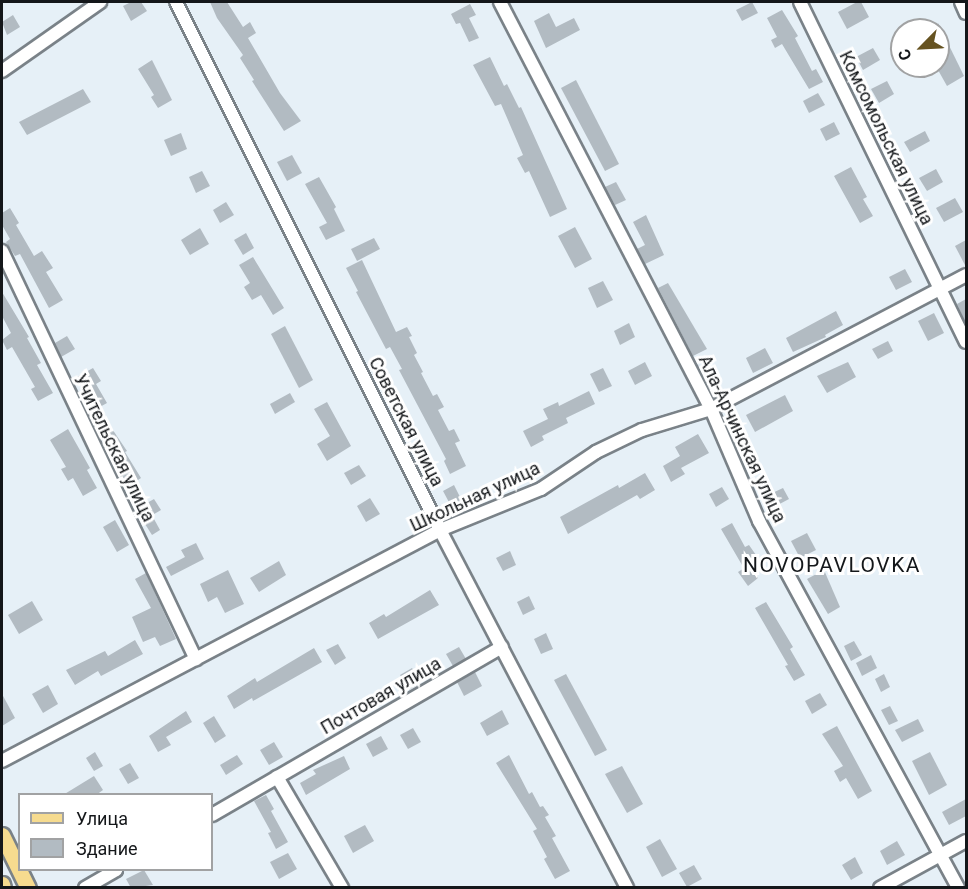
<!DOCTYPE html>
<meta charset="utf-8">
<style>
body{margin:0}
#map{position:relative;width:968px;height:889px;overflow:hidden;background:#e6f0f7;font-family:Roboto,sans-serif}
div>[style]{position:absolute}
.building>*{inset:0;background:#b2bbc2}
.roads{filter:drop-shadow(2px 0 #7a8288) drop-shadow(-2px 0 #7a8288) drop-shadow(0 2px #7a8288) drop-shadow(0 -2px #7a8288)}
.minor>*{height:12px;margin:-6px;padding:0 6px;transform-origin:6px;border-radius:6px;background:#fff}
.major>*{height:15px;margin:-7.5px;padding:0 7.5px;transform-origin:7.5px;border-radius:7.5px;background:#f6db8f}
span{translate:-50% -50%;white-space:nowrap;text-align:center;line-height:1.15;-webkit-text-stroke:6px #fff;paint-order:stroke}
.street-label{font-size:18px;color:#14171a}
.quarter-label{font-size:21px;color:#14171a;letter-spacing:1.5px}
.frame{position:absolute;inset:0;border:3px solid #14171a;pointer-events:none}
.legend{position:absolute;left:18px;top:793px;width:195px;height:78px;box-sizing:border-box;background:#fff;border:2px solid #a1a2a3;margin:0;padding:8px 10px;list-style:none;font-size:18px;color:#14171a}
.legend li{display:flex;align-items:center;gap:12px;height:30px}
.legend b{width:30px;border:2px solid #a1a2a3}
.north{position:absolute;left:890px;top:18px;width:60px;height:60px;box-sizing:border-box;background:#fff;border:2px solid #a1a2a3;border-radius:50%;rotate:246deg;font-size:16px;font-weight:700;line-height:24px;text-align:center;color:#14171a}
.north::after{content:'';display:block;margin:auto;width:21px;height:27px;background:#665321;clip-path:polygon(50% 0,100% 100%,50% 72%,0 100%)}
</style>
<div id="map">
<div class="building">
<i style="clip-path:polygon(131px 2px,141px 2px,147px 11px,131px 21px,123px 6px)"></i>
<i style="clip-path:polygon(210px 2px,227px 2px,243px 27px,250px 22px,256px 33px,248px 38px,280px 93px,301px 121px,284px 131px,252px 81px,254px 80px,240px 58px,243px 55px,217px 18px)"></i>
<i style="clip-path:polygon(752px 2px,758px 13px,742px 21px,736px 10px)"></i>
<i style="clip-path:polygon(857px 2px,861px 2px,869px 17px,847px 29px,838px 12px)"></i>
<i style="clip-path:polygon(470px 4px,476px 15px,469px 18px,479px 38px,469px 42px,460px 23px,456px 24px,451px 14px)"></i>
<i style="clip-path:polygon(782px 10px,798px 36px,795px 38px,812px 71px,816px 69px,823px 82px,809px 89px,782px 44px,775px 48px,771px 40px,777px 37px,767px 18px)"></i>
<i style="clip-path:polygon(549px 13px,556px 27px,574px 18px,580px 30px,546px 48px,534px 21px)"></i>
<i style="clip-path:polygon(13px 15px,20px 27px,7px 35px,2px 22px)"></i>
<i style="clip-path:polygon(938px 23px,964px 76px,947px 86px,938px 70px)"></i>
<i style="clip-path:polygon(873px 48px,880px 60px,863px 70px,856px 57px)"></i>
<i style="clip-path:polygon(490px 57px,504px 86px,507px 84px,519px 108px,521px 107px,567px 209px,550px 217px,529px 171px,525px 173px,517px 158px,523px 155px,501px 104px,495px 106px,473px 65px)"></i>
<i style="clip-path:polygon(152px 60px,172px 100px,158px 108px,151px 97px,154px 95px,138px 69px)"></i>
<i style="clip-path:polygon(576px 80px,619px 164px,605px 171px,561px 88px)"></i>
<i style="clip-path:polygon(887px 81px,894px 94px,879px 103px,871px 89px)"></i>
<i style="clip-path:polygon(83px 89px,91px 102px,27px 135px,19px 122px)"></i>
<i style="clip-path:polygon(818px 93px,825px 105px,809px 113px,803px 101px)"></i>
<i style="clip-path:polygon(834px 122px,840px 134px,826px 141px,820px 129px)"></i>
<i style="clip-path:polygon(925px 131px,930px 141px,910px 152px,904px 142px)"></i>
<i style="clip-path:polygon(181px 133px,187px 149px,171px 156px,164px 140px)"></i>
<i style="clip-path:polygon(292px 155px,302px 173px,287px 181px,277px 162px)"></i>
<i style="clip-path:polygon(851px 167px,867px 197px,863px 199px,873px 216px,860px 223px,834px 176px)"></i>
<i style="clip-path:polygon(936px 169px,943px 182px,927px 191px,919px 178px)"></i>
<i style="clip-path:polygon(202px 171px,210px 186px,196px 193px,189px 177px)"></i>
<i style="clip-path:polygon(319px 177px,336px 207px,334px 209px,345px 231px,326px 240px,319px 227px,327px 223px,305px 184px)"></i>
<i style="clip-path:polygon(616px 182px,626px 200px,615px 205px,605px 187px)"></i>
<i style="clip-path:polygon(955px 198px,963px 212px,944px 222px,936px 208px)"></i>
<i style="clip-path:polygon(226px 202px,234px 215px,220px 223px,213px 210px)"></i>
<i style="clip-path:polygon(10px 208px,19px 223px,16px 225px,34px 256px,42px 251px,53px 268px,46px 272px,63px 300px,49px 308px,20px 254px,15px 256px,6px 242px,10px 239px,2px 225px,2px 213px)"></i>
<i style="clip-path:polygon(646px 215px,664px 255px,645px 264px,637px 249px,645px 245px,633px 222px)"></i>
<i style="clip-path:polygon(575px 227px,592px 259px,575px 268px,558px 236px)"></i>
<i style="clip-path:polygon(200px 228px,209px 244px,190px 255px,181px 240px)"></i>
<i style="clip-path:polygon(246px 233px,254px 248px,243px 255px,234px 240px)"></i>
<i style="clip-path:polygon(374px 238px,380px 249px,357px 261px,351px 249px)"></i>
<i style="clip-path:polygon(966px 240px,966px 267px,955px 246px)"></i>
<i style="clip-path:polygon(253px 257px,284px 308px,273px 315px,261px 295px,252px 300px,244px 287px,250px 283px,239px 265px)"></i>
<i style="clip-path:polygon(362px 260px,396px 332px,407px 327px,412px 336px,409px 337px,417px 353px,414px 355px,423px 372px,421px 373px,433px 396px,437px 394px,444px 407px,438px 410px,449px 431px,454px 429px,460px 441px,455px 443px,466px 466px,450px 474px,444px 461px,446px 459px,399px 370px,402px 369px,390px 347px,386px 349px,356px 292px,358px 291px,346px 268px)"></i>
<i style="clip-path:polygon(905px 269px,912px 282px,896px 290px,889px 277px)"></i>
<i style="clip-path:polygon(603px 281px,613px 300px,597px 308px,588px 288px)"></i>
<i style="clip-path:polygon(668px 283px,707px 349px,693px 356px,658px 288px)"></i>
<i style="clip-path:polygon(2px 292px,29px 337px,27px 338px,41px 363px,37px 365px,53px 393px,38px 401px,31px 389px,35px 387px,12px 347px,7px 350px,2px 340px,11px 333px,2px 316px)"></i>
<i style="clip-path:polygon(966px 299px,966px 324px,957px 304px)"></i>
<i style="clip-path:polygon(836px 311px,843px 325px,825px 335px,826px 337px,793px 352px,786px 338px)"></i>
<i style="clip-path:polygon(934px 313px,944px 333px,928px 341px,918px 321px)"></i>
<i style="clip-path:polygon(629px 323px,635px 337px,620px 345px,614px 331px)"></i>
<i style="clip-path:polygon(285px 326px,313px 380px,299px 388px,271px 334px)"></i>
<i style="clip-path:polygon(67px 336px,75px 349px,61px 357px,55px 343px)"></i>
<i style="clip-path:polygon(888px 341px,893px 351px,878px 359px,872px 349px)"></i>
<i style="clip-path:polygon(765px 348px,773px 363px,753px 373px,746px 358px)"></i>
<i style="clip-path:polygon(645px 362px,652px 376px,635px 385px,628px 371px)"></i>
<i style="clip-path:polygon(848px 362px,856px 377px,827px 393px,817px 376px)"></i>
<i style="clip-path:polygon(93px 368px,101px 381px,96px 384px,107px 403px,98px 408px,127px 451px,125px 452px,141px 478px,126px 488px,82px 399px,88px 395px,77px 377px)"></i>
<i style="clip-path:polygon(603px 368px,612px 386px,599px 392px,590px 374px)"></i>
<i style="clip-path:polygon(589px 391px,595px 404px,566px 418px,568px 423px,542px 436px,544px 440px,531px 447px,523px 431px,548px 419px,543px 409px,558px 402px,559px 406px)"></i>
<i style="clip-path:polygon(290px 393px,295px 402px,275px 414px,270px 404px)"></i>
<i style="clip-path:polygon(785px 395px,793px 411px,755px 432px,746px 415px)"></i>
<i style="clip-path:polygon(327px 402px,351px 446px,327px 461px,317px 444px,330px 436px,314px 409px)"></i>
<i style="clip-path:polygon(68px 429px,90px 468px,87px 470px,97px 488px,83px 496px,73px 478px,68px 481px,61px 469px,66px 467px,50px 440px)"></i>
<i style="clip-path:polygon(698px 434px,709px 453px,681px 468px,685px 474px,671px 482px,663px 466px,680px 456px,675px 447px)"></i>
<i style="clip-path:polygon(359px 465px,366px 476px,351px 485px,344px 473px)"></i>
<i style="clip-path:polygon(645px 473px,655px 490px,640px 499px,637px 495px,568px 534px,560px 517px,618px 485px,619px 488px)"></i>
<i style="clip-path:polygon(454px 485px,462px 501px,451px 506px,443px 491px)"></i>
<i style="clip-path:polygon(722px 487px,729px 499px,716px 507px,709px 494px)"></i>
<i style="clip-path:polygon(783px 488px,789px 499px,774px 507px,768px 495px)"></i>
<i style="clip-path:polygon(370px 498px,380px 514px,366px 522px,357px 506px)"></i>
<i style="clip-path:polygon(154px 499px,161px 510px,144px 520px,138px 508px)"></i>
<i style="clip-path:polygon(154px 519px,160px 530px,152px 535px,145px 524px)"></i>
<i style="clip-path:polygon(115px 520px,129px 545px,117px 552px,103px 527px)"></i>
<i style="clip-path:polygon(732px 523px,745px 547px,749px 545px,756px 555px,742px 565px,721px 529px)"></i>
<i style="clip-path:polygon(807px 533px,816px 550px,800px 558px,791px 541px)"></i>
<i style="clip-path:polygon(196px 543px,204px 559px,171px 576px,166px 567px,185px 557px,181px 550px)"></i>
<i style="clip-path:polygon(510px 551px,516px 565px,503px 571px,496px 558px)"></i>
<i style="clip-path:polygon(279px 561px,286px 575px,259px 592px,250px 578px)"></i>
<i style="clip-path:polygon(749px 565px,758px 578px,748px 586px,738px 572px)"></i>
<i style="clip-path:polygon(228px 570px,244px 604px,225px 613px,217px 597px,208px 602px,200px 584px)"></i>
<i style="clip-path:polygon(824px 570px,840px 607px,828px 614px,807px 579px)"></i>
<i style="clip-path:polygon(146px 573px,176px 639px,160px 646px,155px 637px,143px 642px,132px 617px,151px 608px,135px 579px)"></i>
<i style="clip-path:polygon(430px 590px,439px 605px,378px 639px,369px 623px,384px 614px,386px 617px)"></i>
<i style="clip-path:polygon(529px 596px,535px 609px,523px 615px,517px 602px)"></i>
<i style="clip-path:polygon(32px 601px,43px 620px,19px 634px,8px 615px)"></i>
<i style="clip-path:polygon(766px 602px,793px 647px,790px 649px,805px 675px,794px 681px,785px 666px,788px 665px,755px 608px)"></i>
<i style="clip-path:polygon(546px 633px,553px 649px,541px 654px,534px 639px)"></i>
<i style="clip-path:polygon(135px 640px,143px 654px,101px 676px,98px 671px,75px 685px,66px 670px,105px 651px,108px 656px)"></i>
<i style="clip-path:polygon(854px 641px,862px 655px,851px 661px,844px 646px)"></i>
<i style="clip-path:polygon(338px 644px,346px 658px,335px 665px,326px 650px)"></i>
<i style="clip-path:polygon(459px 647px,466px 659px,453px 666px,446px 654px)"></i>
<i style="clip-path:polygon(314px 648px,322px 662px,253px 701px,252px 698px,234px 709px,227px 696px,255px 678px,257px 682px)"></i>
<i style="clip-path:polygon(871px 655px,877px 668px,862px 676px,856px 663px)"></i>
<i style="clip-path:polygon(412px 668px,421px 683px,409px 690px,400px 675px)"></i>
<i style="clip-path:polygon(475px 672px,482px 686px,464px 696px,457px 682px)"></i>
<i style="clip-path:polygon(566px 674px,607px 750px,595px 756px,554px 680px)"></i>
<i style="clip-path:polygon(884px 674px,890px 687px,881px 692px,875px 679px)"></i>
<i style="clip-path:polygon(48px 685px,58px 704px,43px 713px,32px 694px)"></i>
<i style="clip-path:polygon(820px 693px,827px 705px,812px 714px,805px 701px)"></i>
<i style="clip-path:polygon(2px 694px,15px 718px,2px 726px)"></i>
<i style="clip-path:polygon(890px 706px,898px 721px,889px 725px,881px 710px)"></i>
<i style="clip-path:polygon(502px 710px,509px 724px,487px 736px,480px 723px)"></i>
<i style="clip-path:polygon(186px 711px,192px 722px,166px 737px,171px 745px,158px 752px,149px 736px)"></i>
<i style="clip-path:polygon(214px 716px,226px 736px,215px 743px,203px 723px)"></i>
<i style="clip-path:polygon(918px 719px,924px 731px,902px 742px,895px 730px)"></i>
<i style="clip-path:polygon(837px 726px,872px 791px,858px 799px,846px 778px,840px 782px,834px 771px,843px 766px,822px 734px)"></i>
<i style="clip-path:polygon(413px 728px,421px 742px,408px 749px,400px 735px)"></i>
<i style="clip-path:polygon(381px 736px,388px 749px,373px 757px,366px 744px)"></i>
<i style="clip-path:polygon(274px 742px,283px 757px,269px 765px,260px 750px)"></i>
<i style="clip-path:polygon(95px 752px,103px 766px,94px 771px,86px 758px)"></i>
<i style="clip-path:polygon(930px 752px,947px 785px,929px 795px,912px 761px)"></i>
<i style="clip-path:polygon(237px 755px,243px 764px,226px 775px,220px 765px)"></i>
<i style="clip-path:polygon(509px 755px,529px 794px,532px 792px,540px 807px,543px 806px,549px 815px,545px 817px,556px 836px,552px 838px,570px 871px,555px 879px,544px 859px,547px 857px,533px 831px,537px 829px,496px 763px)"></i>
<i style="clip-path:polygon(344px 756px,350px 769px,306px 795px,300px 783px,316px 774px,313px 770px)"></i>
<i style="clip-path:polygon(130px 763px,139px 778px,128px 784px,119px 769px)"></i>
<i style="clip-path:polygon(622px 766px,643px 804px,627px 813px,605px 774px)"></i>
<i style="clip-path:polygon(94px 776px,103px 790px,96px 795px,63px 795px)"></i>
<i style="clip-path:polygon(266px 795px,274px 809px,271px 811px,288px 842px,276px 849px,268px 833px,271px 832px,254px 801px)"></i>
<i style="clip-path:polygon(966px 799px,966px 816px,949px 825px,942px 812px)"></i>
<i style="clip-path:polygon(365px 825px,374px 841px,353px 853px,344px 836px)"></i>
<i style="clip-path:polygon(660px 839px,677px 869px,662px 877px,646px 847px)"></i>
<i style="clip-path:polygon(897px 841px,905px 855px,887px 865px,880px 851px)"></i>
<i style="clip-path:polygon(288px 853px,297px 869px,279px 879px,270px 862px)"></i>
<i style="clip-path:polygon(855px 857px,863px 873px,851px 880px,842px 865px)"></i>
<i style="clip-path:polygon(694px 865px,702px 879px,687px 887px,679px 873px)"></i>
<i style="clip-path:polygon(144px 870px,153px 885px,131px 888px,126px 879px)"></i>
</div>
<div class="roads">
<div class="minor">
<i style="left:176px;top:2px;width:590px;rotate:63.43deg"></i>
<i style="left:440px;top:530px;width:404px;rotate:62.4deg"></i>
<i style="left:500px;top:2px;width:458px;rotate:62.6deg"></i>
<i style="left:711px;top:409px;width:122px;rotate:66.8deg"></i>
<i style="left:759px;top:521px;width:417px;rotate:61.5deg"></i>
<i style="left:800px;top:2px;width:378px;rotate:64deg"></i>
<i style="left:961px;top:2px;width:12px;rotate:66deg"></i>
<i style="left:2px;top:71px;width:120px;rotate:-35.1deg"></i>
<i style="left:2px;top:251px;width:452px;rotate:64.6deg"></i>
<i style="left:2px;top:761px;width:495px;rotate:-27.8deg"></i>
<i style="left:440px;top:530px;width:109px;rotate:-22.1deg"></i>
<i style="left:541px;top:489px;width:66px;rotate:-33.9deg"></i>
<i style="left:596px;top:452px;width:51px;rotate:-25.6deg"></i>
<i style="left:642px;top:430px;width:72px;rotate:-16.9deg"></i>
<i style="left:711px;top:409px;width:288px;rotate:-27.7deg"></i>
<i style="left:277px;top:777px;width:129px;rotate:59.6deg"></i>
<i style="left:212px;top:815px;width:335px;rotate:-30.1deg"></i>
<i style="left:85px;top:888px;width:36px;rotate:-30deg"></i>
<i style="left:880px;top:888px;width:98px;rotate:-28.7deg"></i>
</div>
<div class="major">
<i style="left:2px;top:835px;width:59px;rotate:63.9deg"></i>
<i style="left:2px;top:884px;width:4px;rotate:76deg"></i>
</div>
</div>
<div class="street-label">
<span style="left:886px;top:138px;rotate:64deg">Комсомольская улица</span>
<span style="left:406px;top:422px;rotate:63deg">Советская улица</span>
<span style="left:742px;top:439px;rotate:65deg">Ала-Арчинская улица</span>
<span style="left:114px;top:448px;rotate:64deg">Учительская улица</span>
<span style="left:475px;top:497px;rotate:-25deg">Школьная улица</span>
<span style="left:381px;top:696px;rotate:-30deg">Почтовая улица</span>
</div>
<div class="quarter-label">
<span style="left:832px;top:565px">NOVOPAVLOVKA</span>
</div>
<div class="frame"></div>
<ul class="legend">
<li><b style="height:8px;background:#f6db8f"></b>Улица</li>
<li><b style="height:16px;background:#b2bbc2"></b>Здание</li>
</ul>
<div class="north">С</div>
</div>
